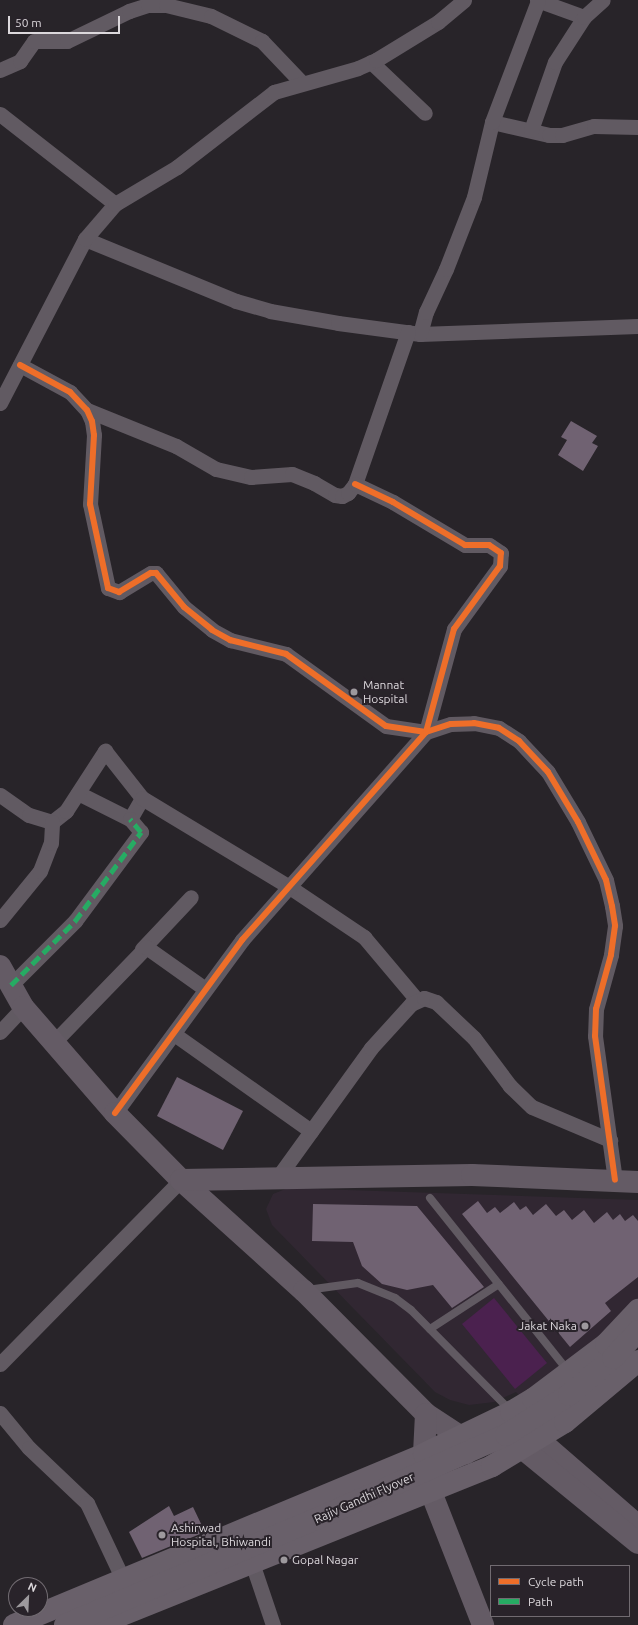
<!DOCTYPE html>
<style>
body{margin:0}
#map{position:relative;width:638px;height:1625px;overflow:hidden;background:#282429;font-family:Ubuntu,sans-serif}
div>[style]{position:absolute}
.built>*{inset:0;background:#312732}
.green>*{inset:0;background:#4b214f}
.building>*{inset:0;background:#706272}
.lane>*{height:8px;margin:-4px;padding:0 4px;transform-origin:4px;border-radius:4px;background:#615a62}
.street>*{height:15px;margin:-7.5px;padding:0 7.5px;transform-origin:7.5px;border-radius:7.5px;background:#615a62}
.secondary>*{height:22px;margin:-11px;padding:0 11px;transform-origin:11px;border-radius:11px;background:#645b65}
.highway>*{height:22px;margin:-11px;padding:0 11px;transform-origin:11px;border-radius:11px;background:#69606a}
.highway-bridge>*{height:22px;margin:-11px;padding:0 11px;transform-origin:11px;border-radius:11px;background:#69606a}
.quiet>*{height:5px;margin-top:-2.5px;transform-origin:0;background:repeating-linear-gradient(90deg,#26ab63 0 10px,transparent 0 15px)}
.cycleway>*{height:6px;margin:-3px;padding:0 3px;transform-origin:3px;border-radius:3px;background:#ee6e29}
.dots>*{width:11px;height:11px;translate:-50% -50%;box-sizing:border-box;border:2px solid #29232a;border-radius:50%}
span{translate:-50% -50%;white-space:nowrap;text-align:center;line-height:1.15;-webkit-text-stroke:4px #29232a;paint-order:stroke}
.poi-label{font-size:12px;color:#dcd8dc}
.left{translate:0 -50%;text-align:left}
.right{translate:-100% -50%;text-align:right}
.street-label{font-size:12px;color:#dcd8dc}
.legend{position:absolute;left:490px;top:1565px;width:140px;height:52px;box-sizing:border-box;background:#29232a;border:1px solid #716b71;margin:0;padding:5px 7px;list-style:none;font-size:12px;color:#dcd8dc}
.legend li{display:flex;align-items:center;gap:8px;height:20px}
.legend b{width:20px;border:1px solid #716b71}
.north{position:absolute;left:8px;top:1577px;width:40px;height:40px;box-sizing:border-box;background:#29232a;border:1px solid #716b71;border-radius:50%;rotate:24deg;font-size:11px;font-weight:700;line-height:16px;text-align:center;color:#dcd8dc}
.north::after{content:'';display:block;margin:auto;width:14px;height:18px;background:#9d999d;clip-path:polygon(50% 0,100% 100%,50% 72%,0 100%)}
.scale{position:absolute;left:8px;top:16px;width:112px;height:18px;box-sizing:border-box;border:2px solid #dcd8dc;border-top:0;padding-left:5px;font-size:12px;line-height:14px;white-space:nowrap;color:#dcd8dc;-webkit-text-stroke:3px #29232a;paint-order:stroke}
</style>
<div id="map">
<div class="built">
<i style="clip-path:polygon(288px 1188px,638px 1200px,638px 1299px,610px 1332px,522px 1398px,516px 1392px,494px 1402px,469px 1405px,450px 1400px,435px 1392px,272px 1225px,266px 1209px,273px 1194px)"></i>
</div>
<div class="green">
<i style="clip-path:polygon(494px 1298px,547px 1363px,515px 1389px,462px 1324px)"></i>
</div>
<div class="building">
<i style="clip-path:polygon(571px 421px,597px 436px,592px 443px,598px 446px,583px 471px,558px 455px,567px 440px,561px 437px)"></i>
<i style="clip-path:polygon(177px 1077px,243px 1111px,223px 1150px,157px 1116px)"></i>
<i style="clip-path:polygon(478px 1201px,487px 1213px,495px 1207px,500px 1213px,514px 1202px,520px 1210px,526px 1206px,533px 1215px,546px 1204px,556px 1216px,564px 1210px,572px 1220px,584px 1210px,594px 1223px,607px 1212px,613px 1220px,620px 1214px,625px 1221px,633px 1215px,638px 1221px,638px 1277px,605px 1303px,611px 1311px,570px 1347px,462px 1214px)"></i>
<i style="clip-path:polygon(313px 1204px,417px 1206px,484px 1287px,452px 1308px,433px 1285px,407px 1290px,382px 1284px,362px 1266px,353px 1242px,312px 1241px)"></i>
<i style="clip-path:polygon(169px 1506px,174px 1516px,193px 1507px,205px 1532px,142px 1558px,129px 1532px)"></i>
</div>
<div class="lane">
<i style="left:430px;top:1198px;width:221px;rotate:51.4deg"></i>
<i style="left:307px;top:1290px;width:51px;rotate:-7.8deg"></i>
<i style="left:358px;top:1283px;width:40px;rotate:22deg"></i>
<i style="left:395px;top:1298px;width:20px;rotate:37deg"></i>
<i style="left:411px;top:1310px;width:135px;rotate:45.3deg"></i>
<i style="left:430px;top:1329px;width:82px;rotate:-33.1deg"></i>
</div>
<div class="street">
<i style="left:537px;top:0;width:50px;rotate:19.9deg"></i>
<i style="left:371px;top:62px;width:74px;rotate:43.4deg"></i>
<i style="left:0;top:70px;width:22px;rotate:-24deg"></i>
<i style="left:20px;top:61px;width:24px;rotate:-55deg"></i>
<i style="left:34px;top:41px;width:33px"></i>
<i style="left:67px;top:41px;width:69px;rotate:-25.8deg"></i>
<i style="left:129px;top:11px;width:20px;rotate:-18deg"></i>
<i style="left:148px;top:5px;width:18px"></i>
<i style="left:166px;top:5px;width:46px;rotate:13.7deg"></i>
<i style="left:211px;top:16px;width:57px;rotate:26.1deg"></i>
<i style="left:262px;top:41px;width:57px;rotate:46.4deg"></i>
<i style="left:0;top:114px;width:146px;rotate:38deg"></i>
<i style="left:492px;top:122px;width:58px;rotate:12.8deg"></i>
<i style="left:549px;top:135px;width:13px"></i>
<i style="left:562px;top:135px;width:33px;rotate:-16deg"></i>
<i style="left:594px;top:126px;width:44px;rotate:1.3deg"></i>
<i style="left:531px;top:130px;width:72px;rotate:-70.6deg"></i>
<i style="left:555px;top:62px;width:54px;rotate:-57.2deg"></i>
<i style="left:584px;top:17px;width:25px;rotate:-42deg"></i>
<i style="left:85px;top:239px;width:163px;rotate:22.3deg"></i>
<i style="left:236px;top:301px;width:35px;rotate:16deg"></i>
<i style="left:270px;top:311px;width:69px;rotate:10deg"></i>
<i style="left:338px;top:323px;width:83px;rotate:7.6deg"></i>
<i style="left:420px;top:334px;width:218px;rotate:-2.1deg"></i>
<i style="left:420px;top:334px;width:23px;rotate:-75deg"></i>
<i style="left:426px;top:312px;width:47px;rotate:-65.1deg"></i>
<i style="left:446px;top:269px;width:77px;rotate:-68.7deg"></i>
<i style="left:474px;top:197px;width:77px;rotate:-76.5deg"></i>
<i style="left:492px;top:122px;width:129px;rotate:-69.2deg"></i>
<i style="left:20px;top:365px;width:57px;rotate:28.4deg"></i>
<i style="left:70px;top:392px;width:25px;rotate:47deg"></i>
<i style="left:87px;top:410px;width:12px;rotate:66deg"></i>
<i style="left:92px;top:421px;width:14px;rotate:82deg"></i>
<i style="left:94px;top:435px;width:69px;rotate:93.3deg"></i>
<i style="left:90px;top:504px;width:86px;rotate:77.9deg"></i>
<i style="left:108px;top:588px;width:12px;rotate:20deg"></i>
<i style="left:119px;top:592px;width:37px;rotate:-31deg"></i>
<i style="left:151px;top:573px;width:5px"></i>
<i style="left:156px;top:573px;width:44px;rotate:50.5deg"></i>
<i style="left:184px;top:607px;width:36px;rotate:39deg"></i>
<i style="left:212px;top:630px;width:21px;rotate:29deg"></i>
<i style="left:230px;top:640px;width:58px;rotate:14deg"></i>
<i style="left:286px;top:654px;width:123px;rotate:35.8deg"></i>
<i style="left:386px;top:726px;width:40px;rotate:8.5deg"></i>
<i style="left:426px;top:732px;width:26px;rotate:-18deg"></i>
<i style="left:451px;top:724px;width:23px;rotate:-2deg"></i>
<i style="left:474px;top:723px;width:25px;rotate:11deg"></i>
<i style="left:499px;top:728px;width:24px;rotate:33deg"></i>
<i style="left:519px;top:741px;width:42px;rotate:46.9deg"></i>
<i style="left:548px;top:772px;width:58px;rotate:59deg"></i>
<i style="left:578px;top:822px;width:64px;rotate:64.2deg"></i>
<i style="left:606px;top:880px;width:27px;rotate:77deg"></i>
<i style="left:612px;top:906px;width:20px;rotate:81deg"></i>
<i style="left:615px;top:926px;width:29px;rotate:98deg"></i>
<i style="left:611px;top:955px;width:56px;rotate:105.5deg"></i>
<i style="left:596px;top:1009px;width:27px;rotate:92deg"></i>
<i style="left:595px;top:1036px;width:145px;rotate:82.1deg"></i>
<i style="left:0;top:403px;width:185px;rotate:-62.6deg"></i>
<i style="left:85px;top:239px;width:46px;rotate:-49.4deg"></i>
<i style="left:115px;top:204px;width:72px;rotate:-30.8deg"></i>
<i style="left:177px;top:167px;width:123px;rotate:-37.7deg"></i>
<i style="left:274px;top:92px;width:87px;rotate:-15.9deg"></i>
<i style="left:358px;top:68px;width:20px;rotate:-24deg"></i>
<i style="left:376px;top:60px;width:73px;rotate:-31.5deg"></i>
<i style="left:438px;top:22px;width:34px;rotate:-40deg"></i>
<i style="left:87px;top:410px;width:96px;rotate:22deg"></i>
<i style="left:176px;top:446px;width:46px;rotate:29.9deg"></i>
<i style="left:216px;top:469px;width:36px;rotate:13deg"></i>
<i style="left:251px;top:477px;width:41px;rotate:-4.2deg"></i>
<i style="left:292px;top:474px;width:24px;rotate:22deg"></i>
<i style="left:314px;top:483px;width:24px;rotate:30deg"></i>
<i style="left:335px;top:495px;width:7px;rotate:8deg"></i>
<i style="left:342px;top:496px;width:7px;rotate:-27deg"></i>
<i style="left:348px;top:493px;width:11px;rotate:-52deg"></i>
<i style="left:355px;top:484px;width:161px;rotate:-70.8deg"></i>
<i style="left:78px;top:793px;width:58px;rotate:26.6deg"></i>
<i style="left:130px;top:819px;width:24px;rotate:-60deg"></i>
<i style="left:0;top:795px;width:35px;rotate:35deg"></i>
<i style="left:29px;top:815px;width:24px;rotate:17deg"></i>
<i style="left:52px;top:822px;width:18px;rotate:-38deg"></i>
<i style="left:66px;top:811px;width:72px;rotate:-57deg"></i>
<i style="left:105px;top:751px;width:60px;rotate:51.8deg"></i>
<i style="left:142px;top:798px;width:170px;rotate:31.1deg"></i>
<i style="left:288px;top:886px;width:92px;rotate:33.9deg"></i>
<i style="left:364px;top:937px;width:82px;rotate:49.9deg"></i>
<i style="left:0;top:920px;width:63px;rotate:-50.8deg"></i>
<i style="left:40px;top:871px;width:30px;rotate:-69deg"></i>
<i style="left:51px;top:843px;width:21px;rotate:-87deg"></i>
<i style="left:142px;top:949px;width:71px;rotate:-46.7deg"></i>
<i style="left:11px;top:985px;width:91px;rotate:-45deg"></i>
<i style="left:75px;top:921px;width:111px;rotate:-53.4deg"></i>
<i style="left:141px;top:832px;width:17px;rotate:-130deg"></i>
<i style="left:0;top:1032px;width:34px;rotate:-47deg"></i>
<i style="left:174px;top:1034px;width:168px;rotate:35.3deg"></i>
<i style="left:54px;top:1042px;width:132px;rotate:-45.9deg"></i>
<i style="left:146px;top:947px;width:72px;rotate:35.4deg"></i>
<i style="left:115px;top:1113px;width:215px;rotate:-53.7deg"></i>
<i style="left:242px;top:940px;width:278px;rotate:-48.5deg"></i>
<i style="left:426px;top:732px;width:107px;rotate:-74.8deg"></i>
<i style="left:454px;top:629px;width:78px;rotate:-53.9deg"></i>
<i style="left:500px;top:566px;width:13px;rotate:-86deg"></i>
<i style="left:501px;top:553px;width:14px;rotate:-146deg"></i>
<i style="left:489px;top:545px;width:24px;rotate:180deg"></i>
<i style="left:465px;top:545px;width:84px;rotate:-149.2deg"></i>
<i style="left:393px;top:502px;width:42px;rotate:-154.7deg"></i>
<i style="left:278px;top:1177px;width:159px;rotate:-54.2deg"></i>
<i style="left:371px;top:1048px;width:59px;rotate:-47.7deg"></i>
<i style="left:411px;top:1004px;width:14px;rotate:-25deg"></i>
<i style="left:424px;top:998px;width:13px;rotate:18deg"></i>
<i style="left:436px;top:1002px;width:52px;rotate:43.5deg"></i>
<i style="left:474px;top:1038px;width:60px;rotate:53.1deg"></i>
<i style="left:510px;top:1086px;width:30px;rotate:44deg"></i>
<i style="left:532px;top:1107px;width:85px;rotate:22.9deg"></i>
<i style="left:0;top:1364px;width:258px;rotate:-45.5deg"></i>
<i style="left:0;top:1413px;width:45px;rotate:50.4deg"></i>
<i style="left:29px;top:1448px;width:80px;rotate:43.5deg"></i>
<i style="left:87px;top:1503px;width:94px;rotate:64.8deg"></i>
<i style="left:249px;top:1554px;width:75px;rotate:71.3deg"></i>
</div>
<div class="secondary">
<i style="left:0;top:966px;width:47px;rotate:60.7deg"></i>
<i style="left:23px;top:1007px;width:140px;rotate:49deg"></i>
<i style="left:115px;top:1113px;width:94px;rotate:45.4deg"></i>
<i style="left:181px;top:1180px;width:166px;rotate:42.1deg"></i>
<i style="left:304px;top:1291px;width:173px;rotate:45.2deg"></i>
<i style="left:426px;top:1414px;width:42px;rotate:33.3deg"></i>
<i style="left:461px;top:1437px;width:17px;rotate:73deg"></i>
<i style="left:181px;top:1180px;width:291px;rotate:-1deg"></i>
<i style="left:472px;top:1175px;width:166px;rotate:2.4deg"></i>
<i style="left:426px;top:1414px;width:40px;rotate:92.9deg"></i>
<i style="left:424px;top:1454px;width:39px;rotate:80deg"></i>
<i style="left:431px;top:1492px;width:143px;rotate:68.6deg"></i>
<i style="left:526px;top:1425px;width:18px;rotate:49deg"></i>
<i style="left:538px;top:1439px;width:133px;rotate:41deg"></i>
<i style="left:514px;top:1432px;width:18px;rotate:63deg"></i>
<i style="left:522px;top:1448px;width:150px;rotate:39.3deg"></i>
</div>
<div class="highway">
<i style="left:14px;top:1625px;width:444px;rotate:-22.6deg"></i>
<i style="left:424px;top:1454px;width:97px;rotate:-25.8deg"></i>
<i style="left:511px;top:1412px;width:26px;rotate:-31deg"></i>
<i style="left:533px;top:1399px;width:91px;rotate:-37deg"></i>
<i style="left:606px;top:1344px;width:47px;rotate:-46.7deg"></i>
<i style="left:97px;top:1625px;width:426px;rotate:-21.9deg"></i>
<i style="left:492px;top:1466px;width:85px;rotate:-31.1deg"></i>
<i style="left:565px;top:1422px;width:95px;rotate:-39.9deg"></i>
</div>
<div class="highway-bridge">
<i style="left:65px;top:1625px;width:298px;rotate:-22.9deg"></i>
<i style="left:339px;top:1509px;width:183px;rotate:-23.9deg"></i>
<i style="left:506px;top:1435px;width:75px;rotate:-32.4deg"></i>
<i style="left:569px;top:1395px;width:57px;rotate:-40.1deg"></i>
<i style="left:613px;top:1358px;width:37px;rotate:-47deg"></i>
</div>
<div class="quiet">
<i style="left:11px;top:985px;width:91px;rotate:-45deg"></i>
<i style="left:75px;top:921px;width:111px;rotate:-53.4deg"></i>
<i style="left:141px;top:832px;width:17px;rotate:-130deg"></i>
</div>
<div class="cycleway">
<i style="left:20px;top:365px;width:57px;rotate:28.4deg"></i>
<i style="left:70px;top:392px;width:25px;rotate:47deg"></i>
<i style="left:87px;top:410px;width:12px;rotate:66deg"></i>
<i style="left:92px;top:421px;width:14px;rotate:82deg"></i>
<i style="left:94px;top:435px;width:69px;rotate:93.3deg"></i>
<i style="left:90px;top:504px;width:86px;rotate:77.9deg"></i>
<i style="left:108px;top:588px;width:12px;rotate:20deg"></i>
<i style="left:119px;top:592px;width:37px;rotate:-31deg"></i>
<i style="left:151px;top:573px;width:5px"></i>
<i style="left:156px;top:573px;width:44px;rotate:50.5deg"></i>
<i style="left:184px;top:607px;width:36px;rotate:39deg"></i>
<i style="left:212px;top:630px;width:21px;rotate:29deg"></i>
<i style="left:230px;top:640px;width:58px;rotate:14deg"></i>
<i style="left:286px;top:654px;width:123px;rotate:35.8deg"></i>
<i style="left:386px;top:726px;width:40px;rotate:8.5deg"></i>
<i style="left:426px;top:732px;width:26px;rotate:-18deg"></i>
<i style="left:451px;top:724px;width:23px;rotate:-2deg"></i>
<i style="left:474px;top:723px;width:25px;rotate:11deg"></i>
<i style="left:499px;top:728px;width:24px;rotate:33deg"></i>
<i style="left:519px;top:741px;width:42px;rotate:46.9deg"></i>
<i style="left:548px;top:772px;width:58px;rotate:59deg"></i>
<i style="left:578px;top:822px;width:64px;rotate:64.2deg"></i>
<i style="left:606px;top:880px;width:27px;rotate:77deg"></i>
<i style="left:612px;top:906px;width:20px;rotate:81deg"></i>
<i style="left:615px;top:926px;width:29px;rotate:98deg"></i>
<i style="left:611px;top:955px;width:56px;rotate:105.5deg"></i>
<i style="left:596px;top:1009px;width:27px;rotate:92deg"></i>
<i style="left:595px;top:1036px;width:145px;rotate:82.1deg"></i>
<i style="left:115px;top:1113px;width:215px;rotate:-53.7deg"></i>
<i style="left:242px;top:940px;width:278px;rotate:-48.5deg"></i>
<i style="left:426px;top:732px;width:107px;rotate:-74.8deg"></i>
<i style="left:454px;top:629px;width:78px;rotate:-53.9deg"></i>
<i style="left:500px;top:566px;width:13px;rotate:-86deg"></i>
<i style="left:501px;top:553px;width:14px;rotate:-146deg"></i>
<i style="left:489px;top:545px;width:24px;rotate:180deg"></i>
<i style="left:465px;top:545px;width:84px;rotate:-149.2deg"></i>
<i style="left:393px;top:502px;width:42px;rotate:-154.7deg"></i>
</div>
<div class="dots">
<i style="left:354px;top:692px;background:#9d999d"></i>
<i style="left:585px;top:1326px;background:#9d999d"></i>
<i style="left:162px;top:1535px;background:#9d999d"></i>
<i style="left:284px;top:1560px;background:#9d999d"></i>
</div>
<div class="poi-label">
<span class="left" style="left:363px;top:692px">Mannat<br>Hospital</span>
<span class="right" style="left:577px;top:1326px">Jakat Naka</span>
<span class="left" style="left:171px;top:1535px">Ashirwad<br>Hospital, Bhiwandi</span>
<span class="left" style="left:292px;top:1560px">Gopal Nagar</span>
</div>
<div class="street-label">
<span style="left:364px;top:1498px;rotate:-24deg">Rajiv Gandhi Flyover</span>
</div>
<ul class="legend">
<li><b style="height:5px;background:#ee6e29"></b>Cycle path</li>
<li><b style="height:5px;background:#26ab63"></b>Path</li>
</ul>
<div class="north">N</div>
<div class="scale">50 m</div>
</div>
